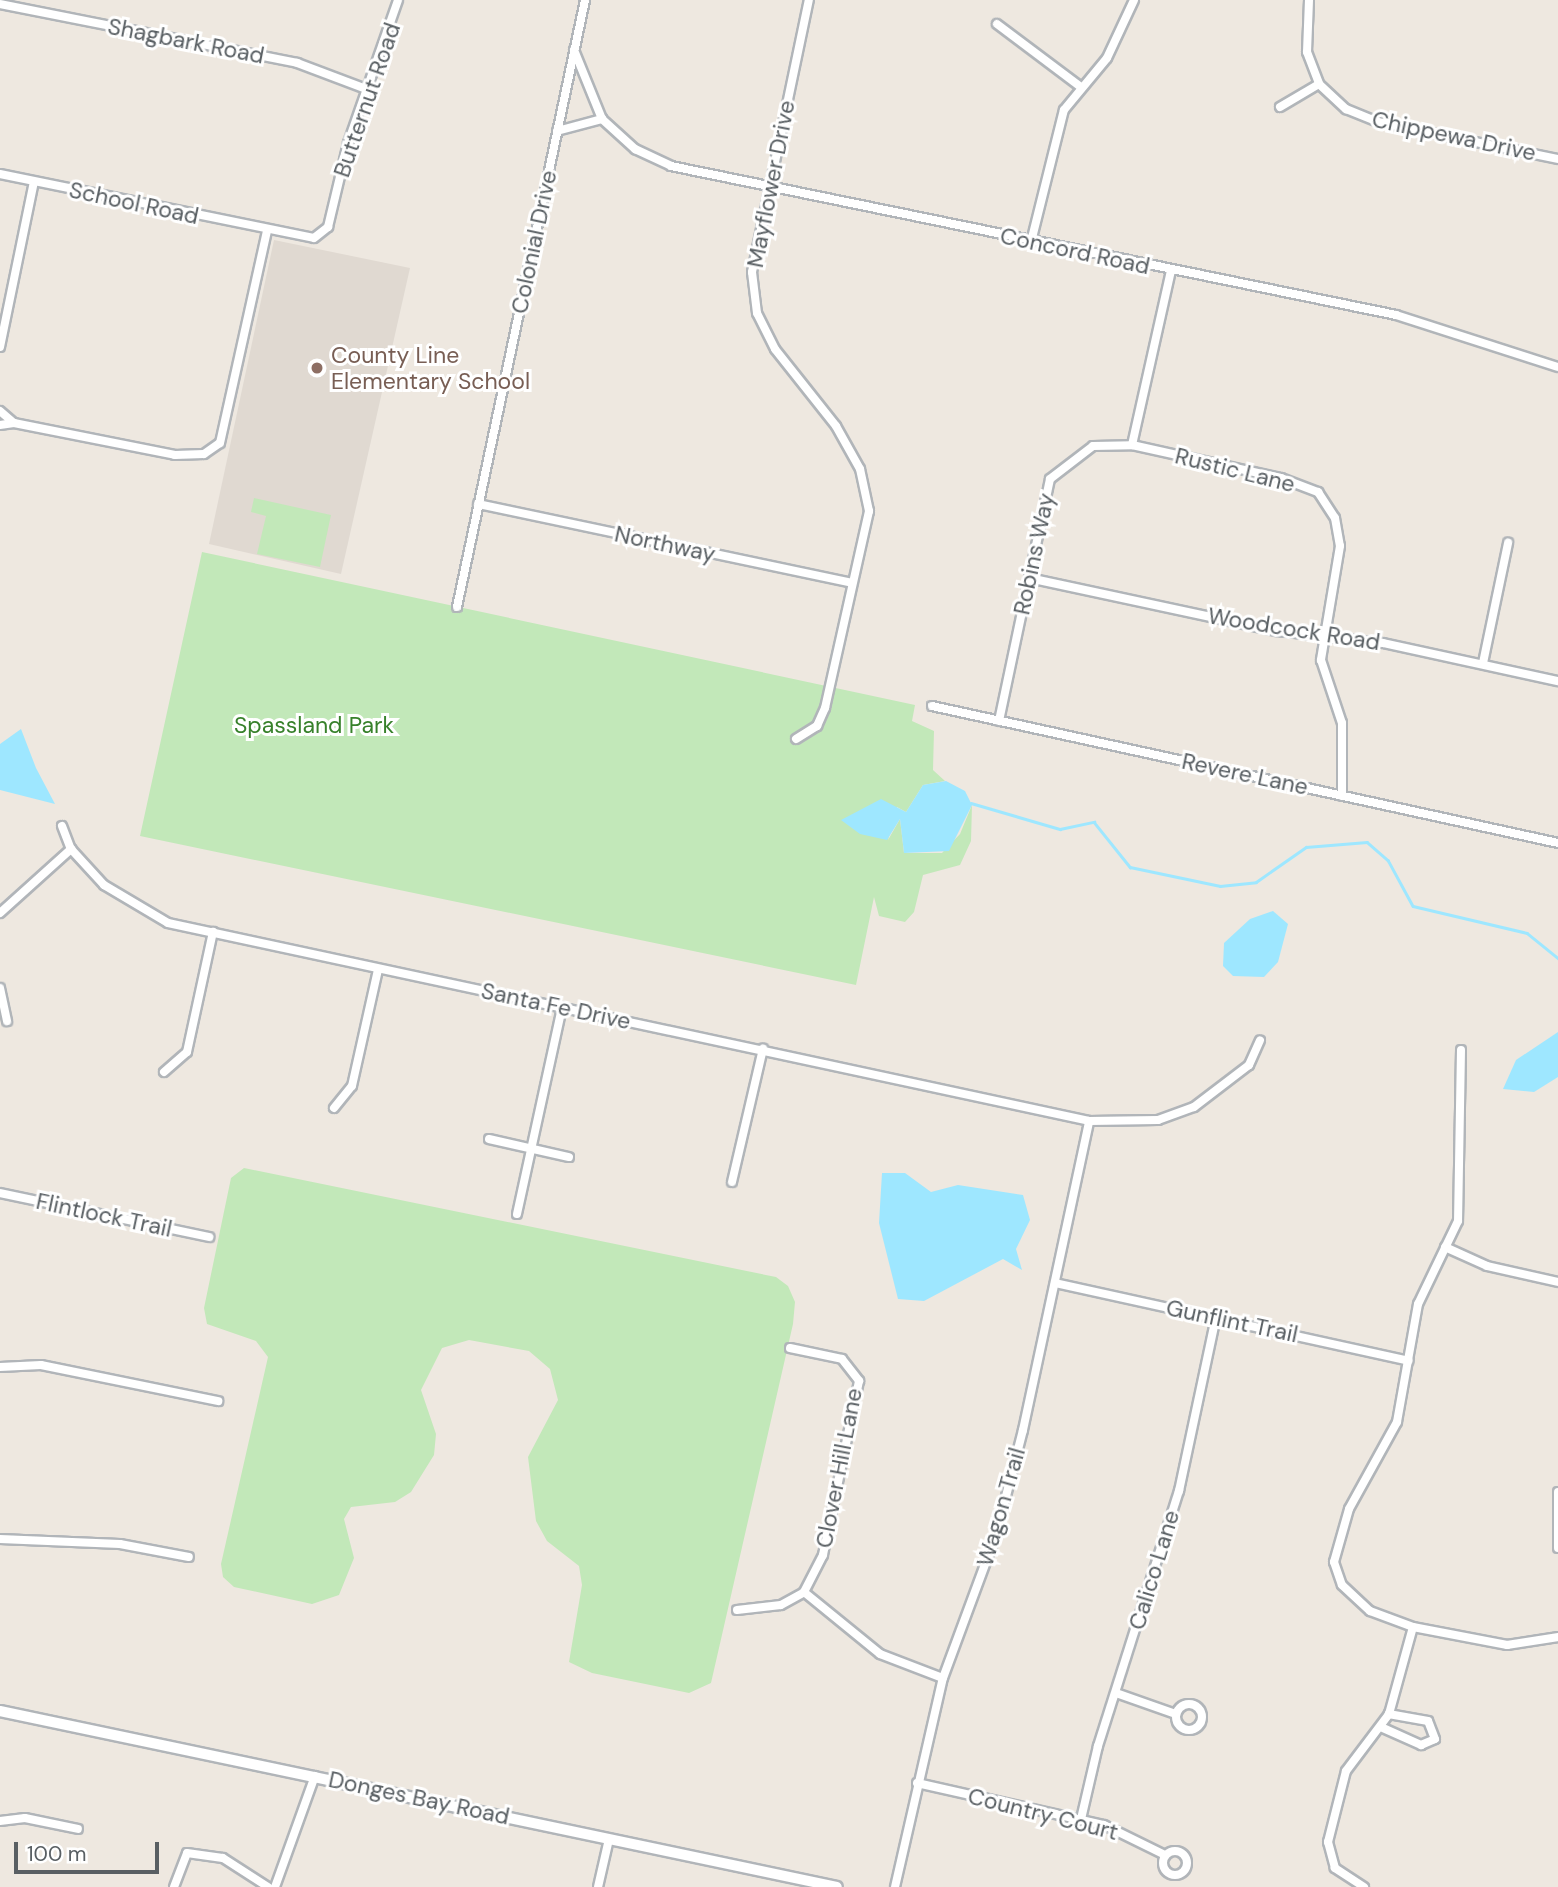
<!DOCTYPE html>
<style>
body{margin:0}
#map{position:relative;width:1558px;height:1887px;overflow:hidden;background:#eee8e0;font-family:"DM Sans",sans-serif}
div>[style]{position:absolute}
.education>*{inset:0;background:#e0d9d1}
.green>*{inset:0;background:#c2e8b9}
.water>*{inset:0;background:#9ee7ff}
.stream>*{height:2.5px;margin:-1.25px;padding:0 1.25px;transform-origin:1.25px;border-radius:1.25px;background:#9ee7ff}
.roads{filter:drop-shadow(2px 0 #b1b5b9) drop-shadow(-2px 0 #b1b5b9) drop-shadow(0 2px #b1b5b9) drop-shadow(0 -2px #b1b5b9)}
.street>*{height:8px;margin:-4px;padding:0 4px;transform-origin:4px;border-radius:4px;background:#fff}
.street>.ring{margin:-4px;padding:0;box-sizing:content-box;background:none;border:8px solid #fff;border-radius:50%}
.secondary>*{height:10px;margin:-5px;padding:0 5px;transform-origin:5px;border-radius:5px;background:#fff}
.dots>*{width:19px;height:19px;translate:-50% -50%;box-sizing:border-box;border:4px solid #fff;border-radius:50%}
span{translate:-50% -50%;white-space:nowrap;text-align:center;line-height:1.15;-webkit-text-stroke:6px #fff;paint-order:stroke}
.street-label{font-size:23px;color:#595f63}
.education-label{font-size:23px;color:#785e54}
.left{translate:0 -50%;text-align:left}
.park-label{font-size:23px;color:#37812b}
.scale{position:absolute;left:14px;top:1842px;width:145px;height:32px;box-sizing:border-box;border:4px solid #595f63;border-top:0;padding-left:9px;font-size:21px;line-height:24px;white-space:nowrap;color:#595f63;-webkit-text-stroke:5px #fff;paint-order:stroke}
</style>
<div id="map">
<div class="education">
<i style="clip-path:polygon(274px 240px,410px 268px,341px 574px,209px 544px)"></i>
</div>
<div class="green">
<i style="clip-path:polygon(254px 498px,331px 515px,320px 567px,257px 554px,266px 516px,251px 512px)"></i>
<i style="clip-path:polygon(202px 552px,915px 705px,912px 721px,934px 731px,933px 770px,945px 781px,923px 785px,906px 812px,897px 807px,888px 840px,900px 819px,904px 853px,942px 853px,960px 834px,972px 805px,971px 841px,960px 865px,923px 875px,914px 912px,905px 922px,879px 916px,874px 897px,856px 985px,140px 836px)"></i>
<i style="clip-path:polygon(244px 1168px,776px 1277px,788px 1286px,795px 1302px,793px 1324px,711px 1683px,689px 1693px,592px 1673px,569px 1662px,582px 1585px,579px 1566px,547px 1541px,536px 1521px,528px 1457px,558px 1400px,550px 1369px,529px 1351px,469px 1340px,442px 1348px,421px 1390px,436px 1434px,434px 1455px,411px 1492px,395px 1502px,351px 1507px,344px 1519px,354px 1558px,339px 1595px,312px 1604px,234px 1587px,223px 1577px,221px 1564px,268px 1357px,256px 1341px,207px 1324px,204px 1308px,231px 1178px)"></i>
</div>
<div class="water">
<i style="clip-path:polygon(21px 729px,36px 768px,55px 804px,0 790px,0 744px)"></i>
<i style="clip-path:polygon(946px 781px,965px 791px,972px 805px,949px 851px,904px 853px,900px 819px,887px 840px,860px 834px,841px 820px,881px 799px,906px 812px,923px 785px)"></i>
<i style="clip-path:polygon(1273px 911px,1288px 924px,1278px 962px,1264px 977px,1233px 976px,1223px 966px,1224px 943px,1250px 919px)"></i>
<i style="clip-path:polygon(1558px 1032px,1558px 1077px,1534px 1092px,1503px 1089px,1516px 1060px)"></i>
<i style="clip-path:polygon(882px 1173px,905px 1173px,931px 1192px,958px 1185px,1023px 1195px,1030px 1220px,1016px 1249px,1022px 1270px,1003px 1259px,924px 1301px,898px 1299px,879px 1223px)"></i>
</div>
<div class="stream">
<i style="left:971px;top:803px;width:93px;rotate:16.3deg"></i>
<i style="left:1060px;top:829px;width:35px;rotate:-12deg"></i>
<i style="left:1094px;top:822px;width:58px;rotate:51.3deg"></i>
<i style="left:1130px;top:867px;width:92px;rotate:11.9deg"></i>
<i style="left:1220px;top:886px;width:36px;rotate:-6deg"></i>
<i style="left:1256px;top:882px;width:61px;rotate:-35deg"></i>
<i style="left:1306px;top:847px;width:61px;rotate:-4.7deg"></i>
<i style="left:1367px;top:842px;width:28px;rotate:41deg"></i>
<i style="left:1388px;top:860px;width:52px;rotate:61.5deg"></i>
<i style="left:1413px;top:906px;width:117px;rotate:13.3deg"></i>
<i style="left:1527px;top:933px;width:40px;rotate:39deg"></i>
</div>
<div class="roads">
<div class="street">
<i style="left:1309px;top:0;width:52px;rotate:92.2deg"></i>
<i style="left:1307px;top:52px;width:34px;rotate:69deg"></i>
<i style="left:1319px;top:84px;width:37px;rotate:43deg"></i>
<i style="left:1346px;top:109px;width:35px;rotate:22deg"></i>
<i style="left:1378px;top:122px;width:184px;rotate:11.6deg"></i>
<i style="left:0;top:4px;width:303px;rotate:11.2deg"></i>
<i style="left:297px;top:63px;width:77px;rotate:20.6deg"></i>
<i style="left:997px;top:24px;width:105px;rotate:36.9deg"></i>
<i style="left:574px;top:50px;width:74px;rotate:67.9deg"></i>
<i style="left:602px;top:119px;width:45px;rotate:42.3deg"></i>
<i style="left:635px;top:149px;width:40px;rotate:25deg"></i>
<i style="left:671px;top:166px;width:740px;rotate:11.61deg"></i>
<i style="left:1396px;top:315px;width:170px;rotate:17.8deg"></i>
<i style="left:1280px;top:107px;width:45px;rotate:-30.5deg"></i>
<i style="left:557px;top:131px;width:47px;rotate:-14.9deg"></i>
<i style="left:0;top:174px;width:320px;rotate:11.5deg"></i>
<i style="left:314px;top:238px;width:18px;rotate:-38deg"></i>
<i style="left:328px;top:227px;width:86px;rotate:-76.6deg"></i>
<i style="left:348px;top:143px;width:151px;rotate:-70.7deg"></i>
<i style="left:1031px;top:242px;width:136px;rotate:-76deg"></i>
<i style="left:1064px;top:110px;width:67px;rotate:-50.4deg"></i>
<i style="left:1107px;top:58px;width:64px;rotate:-65deg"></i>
<i style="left:0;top:347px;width:168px;rotate:-78.4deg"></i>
<i style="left:0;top:411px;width:18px;rotate:41deg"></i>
<i style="left:14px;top:423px;width:164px;rotate:11.2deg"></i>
<i style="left:175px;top:455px;width:29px;rotate:-2deg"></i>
<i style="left:204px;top:454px;width:19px;rotate:-35deg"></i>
<i style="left:220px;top:443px;width:217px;rotate:-77.5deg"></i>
<i style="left:0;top:425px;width:14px;rotate:-8deg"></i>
<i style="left:1132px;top:445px;width:179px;rotate:-77.4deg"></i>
<i style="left:478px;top:504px;width:382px;rotate:11.9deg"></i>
<i style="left:1029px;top:578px;width:254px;rotate:12.1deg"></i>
<i style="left:1277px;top:631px;width:107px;rotate:6.5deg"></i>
<i style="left:1383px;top:643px;width:179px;rotate:12.3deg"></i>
<i style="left:457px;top:607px;width:620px;rotate:-78.09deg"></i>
<i style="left:1483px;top:663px;width:123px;rotate:-78.2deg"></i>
<i style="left:932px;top:706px;width:641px;rotate:12.34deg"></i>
<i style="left:999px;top:721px;width:247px;rotate:-78.1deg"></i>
<i style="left:1050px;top:479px;width:54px;rotate:-37.5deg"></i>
<i style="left:1093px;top:446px;width:39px;rotate:-1deg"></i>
<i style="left:1132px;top:445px;width:153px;rotate:12.5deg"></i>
<i style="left:1281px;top:478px;width:40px;rotate:21deg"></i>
<i style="left:1318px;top:492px;width:31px;rotate:57deg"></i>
<i style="left:1335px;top:518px;width:28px;rotate:80deg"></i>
<i style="left:1340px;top:546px;width:116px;rotate:99.5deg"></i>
<i style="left:1321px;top:660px;width:66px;rotate:71.6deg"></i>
<i style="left:1342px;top:723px;width:73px;rotate:90deg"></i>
<i style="left:796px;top:739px;width:25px;rotate:-32deg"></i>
<i style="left:817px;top:726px;width:20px;rotate:-66deg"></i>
<i style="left:825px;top:708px;width:202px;rotate:-77.4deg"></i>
<i style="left:869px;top:511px;width:43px;rotate:-102.1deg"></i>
<i style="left:860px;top:469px;width:49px;rotate:-119.2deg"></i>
<i style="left:836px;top:426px;width:98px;rotate:-128.4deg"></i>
<i style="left:775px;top:349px;width:40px;rotate:-116.6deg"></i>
<i style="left:757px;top:313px;width:41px;rotate:-97deg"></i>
<i style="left:752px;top:272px;width:278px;rotate:-78.2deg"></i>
<i style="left:62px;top:826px;width:25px;rotate:69deg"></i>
<i style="left:71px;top:849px;width:49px;rotate:47.5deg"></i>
<i style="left:104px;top:885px;width:74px;rotate:30.7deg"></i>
<i style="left:168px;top:923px;width:942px;rotate:12.13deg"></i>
<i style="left:1089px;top:1121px;width:69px;rotate:-0.8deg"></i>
<i style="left:1158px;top:1120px;width:38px;rotate:-20deg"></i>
<i style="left:1194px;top:1107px;width:69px;rotate:-37.4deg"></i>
<i style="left:1249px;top:1065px;width:27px;rotate:-66deg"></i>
<i style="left:0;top:913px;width:96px;rotate:-42deg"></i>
<i style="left:0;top:988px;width:34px;rotate:78deg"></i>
<i style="left:1461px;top:1050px;width:171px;rotate:91deg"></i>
<i style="left:1458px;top:1221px;width:92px;rotate:115.7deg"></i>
<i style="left:1418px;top:1304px;width:120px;rotate:100.1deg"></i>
<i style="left:1397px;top:1422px;width:99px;rotate:118.9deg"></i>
<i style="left:1349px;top:1509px;width:55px;rotate:105.8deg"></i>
<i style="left:1334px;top:1562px;width:24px;rotate:71deg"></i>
<i style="left:1342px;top:1585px;width:38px;rotate:43deg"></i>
<i style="left:1370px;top:1611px;width:46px;rotate:20.4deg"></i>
<i style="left:1413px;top:1627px;width:96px;rotate:10.8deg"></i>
<i style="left:1507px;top:1645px;width:52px;rotate:-8.9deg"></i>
<i style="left:164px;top:1072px;width:30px;rotate:-41deg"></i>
<i style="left:187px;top:1052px;width:123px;rotate:-77.8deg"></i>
<i style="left:334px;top:1108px;width:28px;rotate:-51deg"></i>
<i style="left:352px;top:1086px;width:119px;rotate:-77.4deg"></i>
<i style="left:489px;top:1139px;width:82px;rotate:12.7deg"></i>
<i style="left:732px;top:1182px;width:137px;rotate:-76.9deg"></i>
<i style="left:0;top:1193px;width:214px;rotate:11.9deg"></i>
<i style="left:517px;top:1214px;width:212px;rotate:-77.7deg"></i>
<i style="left:1445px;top:1247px;width:46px;rotate:24.3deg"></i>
<i style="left:1487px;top:1266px;width:73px;rotate:12.7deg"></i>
<i style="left:1055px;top:1283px;width:362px;rotate:12.4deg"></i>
<i style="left:790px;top:1348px;width:53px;rotate:11.9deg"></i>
<i style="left:842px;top:1359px;width:28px;rotate:52deg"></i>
<i style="left:859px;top:1381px;width:178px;rotate:101.7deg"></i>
<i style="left:823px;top:1555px;width:42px;rotate:117.2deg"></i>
<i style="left:0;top:1367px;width:41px;rotate:-2.8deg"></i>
<i style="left:41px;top:1365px;width:181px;rotate:11.5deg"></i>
<i style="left:1558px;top:1492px;width:56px;rotate:90deg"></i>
<i style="left:0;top:1539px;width:120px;rotate:2.4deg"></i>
<i style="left:120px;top:1544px;width:70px;rotate:10.7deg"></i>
<i style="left:737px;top:1610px;width:44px;rotate:-6.5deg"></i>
<i style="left:781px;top:1605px;width:26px;rotate:-29deg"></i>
<i style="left:804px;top:1592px;width:98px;rotate:39.2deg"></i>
<i style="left:880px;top:1654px;width:67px;rotate:20.9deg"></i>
<i style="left:1116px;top:1693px;width:64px;rotate:19.3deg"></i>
<i class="ring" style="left:1176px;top:1704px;width:18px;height:18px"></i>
<i style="left:1383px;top:1728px;width:42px;rotate:24.1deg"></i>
<i style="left:1421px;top:1745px;width:15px;rotate:-23deg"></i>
<i style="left:1435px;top:1739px;width:19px;rotate:-111deg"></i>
<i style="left:1428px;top:1721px;width:40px;rotate:-170deg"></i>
<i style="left:917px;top:1783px;width:192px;rotate:12.7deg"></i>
<i style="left:1104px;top:1825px;width:68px;rotate:26.2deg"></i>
<i style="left:1081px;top:1819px;width:75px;rotate:-76.9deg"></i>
<i style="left:1098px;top:1746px;width:268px;rotate:-72.4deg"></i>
<i style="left:1179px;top:1491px;width:178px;rotate:-78deg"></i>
<i style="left:0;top:1821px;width:25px;rotate:-7deg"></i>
<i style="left:25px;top:1818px;width:54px;rotate:11.7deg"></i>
<i class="ring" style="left:1163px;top:1851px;width:16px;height:16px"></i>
<i style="left:174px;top:1887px;width:36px;rotate:-69deg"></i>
<i style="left:187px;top:1853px;width:36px;rotate:8deg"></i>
<i style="left:223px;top:1858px;width:54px;rotate:32.8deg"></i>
<i style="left:275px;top:1887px;width:118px;rotate:-70.2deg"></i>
<i style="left:598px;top:1887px;width:49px;rotate:-77.1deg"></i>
<i style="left:895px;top:1887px;width:214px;rotate:-77.1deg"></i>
<i style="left:943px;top:1678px;width:153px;rotate:-69.7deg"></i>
<i style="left:996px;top:1535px;width:108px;rotate:-75.6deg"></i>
<i style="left:1023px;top:1430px;width:316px;rotate:-77.9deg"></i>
<i style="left:1364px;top:1887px;width:35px;rotate:-147deg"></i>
<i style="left:1335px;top:1868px;width:27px;rotate:-105deg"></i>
<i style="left:1328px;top:1842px;width:73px;rotate:-75.8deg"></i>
<i style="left:1346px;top:1771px;width:71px;rotate:-53deg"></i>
<i style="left:1389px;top:1714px;width:90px;rotate:-74.6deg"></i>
</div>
<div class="secondary">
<i style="left:0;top:1711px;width:855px;rotate:11.87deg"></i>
</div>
</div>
<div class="dots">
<i style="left:317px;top:368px;background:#8d6e63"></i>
</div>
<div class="street-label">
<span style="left:186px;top:41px;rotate:11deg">Shagbark Road</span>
<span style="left:367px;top:100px;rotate:-71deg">Butternut Road</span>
<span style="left:1454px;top:136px;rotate:12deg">Chippewa Drive</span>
<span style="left:771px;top:184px;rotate:-79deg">Mayflower Drive</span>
<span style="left:134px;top:203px;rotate:12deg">School Road</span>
<span style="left:534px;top:242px;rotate:-78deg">Colonial Drive</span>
<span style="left:1075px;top:251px;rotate:12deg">Concord Road</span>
<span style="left:1235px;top:470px;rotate:14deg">Rustic Lane</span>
<span style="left:665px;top:544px;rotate:12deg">Northway</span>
<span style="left:1034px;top:554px;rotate:-78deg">Robins Way</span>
<span style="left:1294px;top:629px;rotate:9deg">Woodcock Road</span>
<span style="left:1245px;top:774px;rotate:12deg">Revere Lane</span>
<span style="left:556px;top:1006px;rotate:12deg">Santa Fe Drive</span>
<span style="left:104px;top:1215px;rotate:12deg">Flintlock Trail</span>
<span style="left:1232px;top:1321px;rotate:12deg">Gunflint Trail</span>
<span style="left:839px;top:1468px;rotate:-79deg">Clover Hill Lane</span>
<span style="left:1001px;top:1507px;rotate:-74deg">Wagon Trail</span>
<span style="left:1154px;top:1570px;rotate:-73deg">Calico Lane</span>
<span style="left:419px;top:1798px;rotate:12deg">Donges Bay Road</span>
<span style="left:1043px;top:1814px;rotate:14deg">Country Court</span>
</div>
<div class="education-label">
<span class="left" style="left:331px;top:368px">County Line<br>Elementary School</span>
</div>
<div class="park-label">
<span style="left:314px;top:725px">Spassland Park</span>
</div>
<div class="scale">100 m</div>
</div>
